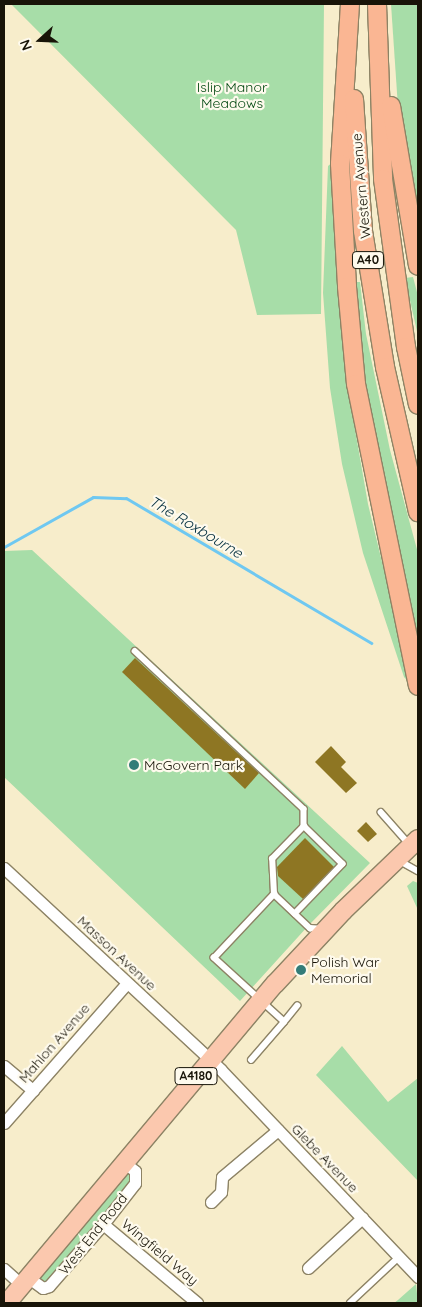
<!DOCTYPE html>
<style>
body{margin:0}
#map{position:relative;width:422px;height:1307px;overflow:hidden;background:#f7edcb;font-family:Quicksand,sans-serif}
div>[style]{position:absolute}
.green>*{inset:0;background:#a7dda8}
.stream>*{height:3px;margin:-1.5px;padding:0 1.5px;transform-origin:1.5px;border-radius:1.5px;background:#6fc8f1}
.building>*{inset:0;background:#8e7623}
.roads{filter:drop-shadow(1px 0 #8d8365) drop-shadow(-1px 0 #8d8365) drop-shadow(0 1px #8d8365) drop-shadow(0 -1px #8d8365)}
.service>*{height:5.5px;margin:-2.75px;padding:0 2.75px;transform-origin:2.75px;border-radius:2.75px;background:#fff}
.minor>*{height:11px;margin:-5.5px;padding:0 5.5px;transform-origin:5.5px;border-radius:5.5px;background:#fff}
.primary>*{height:18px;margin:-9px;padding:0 9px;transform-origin:9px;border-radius:9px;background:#fbc8ae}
.trunk>*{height:18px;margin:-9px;padding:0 9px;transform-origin:9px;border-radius:9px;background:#fab693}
.dots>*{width:14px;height:14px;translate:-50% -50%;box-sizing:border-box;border:2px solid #fefaed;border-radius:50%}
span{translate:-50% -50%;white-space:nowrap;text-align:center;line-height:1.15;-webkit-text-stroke:4.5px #fefaed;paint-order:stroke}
.shield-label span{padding:1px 4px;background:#fefaed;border:1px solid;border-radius:4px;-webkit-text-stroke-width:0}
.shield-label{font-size:12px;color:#181408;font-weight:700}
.park-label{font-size:14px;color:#054a13}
.street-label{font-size:14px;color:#181408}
.poi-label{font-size:14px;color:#181408}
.left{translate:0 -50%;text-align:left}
.water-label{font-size:15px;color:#032e3e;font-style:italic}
.frame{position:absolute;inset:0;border:5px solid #181408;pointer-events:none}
.north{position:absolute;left:15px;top:15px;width:50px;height:50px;-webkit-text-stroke:4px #fefaed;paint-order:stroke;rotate:250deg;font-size:14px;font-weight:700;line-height:20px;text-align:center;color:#181408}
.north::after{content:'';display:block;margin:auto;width:18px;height:22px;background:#181408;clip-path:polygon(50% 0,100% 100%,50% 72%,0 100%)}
</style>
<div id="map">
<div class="green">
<i style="clip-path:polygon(11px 4px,324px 4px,321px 314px,257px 315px,236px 230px)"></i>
<i style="clip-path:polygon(391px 4px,418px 4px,418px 239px,400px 137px)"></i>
<i style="clip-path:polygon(334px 161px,338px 292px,349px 395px,368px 504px,412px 686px,404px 677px,363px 553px,342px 464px,330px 388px,323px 293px,328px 166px)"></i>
<i style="clip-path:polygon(413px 277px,418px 296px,418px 336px,405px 278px)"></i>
<i style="clip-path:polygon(353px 282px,360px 282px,366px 334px,390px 450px,418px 553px,418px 663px,362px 377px)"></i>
<i style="clip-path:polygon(32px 550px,370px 863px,308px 926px,240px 1001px,4px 777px,4px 551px)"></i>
<i style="clip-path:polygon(413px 881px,418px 883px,418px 910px,407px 886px)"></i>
<i style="clip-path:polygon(342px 1046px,388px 1102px,418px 1078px,418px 1181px,316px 1075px)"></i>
<i style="clip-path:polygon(126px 1174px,130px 1174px,132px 1179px,48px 1281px,41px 1284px,38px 1277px)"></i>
<i style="clip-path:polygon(416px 1284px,418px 1303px,394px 1303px,398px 1300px)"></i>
</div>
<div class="stream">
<i style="left:4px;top:547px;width:102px;rotate:-29.3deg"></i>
<i style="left:93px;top:497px;width:33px;rotate:2deg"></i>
<i style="left:126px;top:498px;width:285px;rotate:30.6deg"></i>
</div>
<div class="building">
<i style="clip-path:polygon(135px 658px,259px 773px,245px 789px,122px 672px)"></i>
<i style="clip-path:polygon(331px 746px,346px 762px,341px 767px,357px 783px,346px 793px,315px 762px)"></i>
<i style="clip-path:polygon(366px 822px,377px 834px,368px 842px,357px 831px)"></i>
<i style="clip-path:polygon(305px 838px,334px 867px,303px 899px,278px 876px,277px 867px)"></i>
</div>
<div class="roads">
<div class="service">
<i style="left:135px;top:651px;width:231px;rotate:43.1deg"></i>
<i style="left:304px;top:809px;width:17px;rotate:90deg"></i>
<i style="left:381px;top:812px;width:44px;rotate:48.7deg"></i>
<i style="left:398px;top:860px;width:23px;rotate:29deg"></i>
<i style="left:274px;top:894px;width:35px;rotate:-93deg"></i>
<i style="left:272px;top:859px;width:46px;rotate:-45.9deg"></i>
<i style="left:304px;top:826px;width:54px;rotate:44.3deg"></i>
<i style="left:343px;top:864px;width:69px;rotate:133.8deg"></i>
<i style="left:284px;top:1022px;width:21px;rotate:-51deg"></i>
<i style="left:251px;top:1060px;width:50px;rotate:-49deg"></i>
<i style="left:284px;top:1022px;width:95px;rotate:-137.6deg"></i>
<i style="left:214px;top:958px;width:88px;rotate:-46.8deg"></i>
<i style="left:274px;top:894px;width:50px;rotate:43.4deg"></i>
<i style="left:310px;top:928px;width:13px;rotate:4deg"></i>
<i style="left:350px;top:1303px;width:67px;rotate:-43.2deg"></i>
</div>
<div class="minor">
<i style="left:4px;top:868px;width:296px;rotate:42.9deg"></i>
<i style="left:221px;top:1070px;width:286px;rotate:46.4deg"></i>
<i style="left:4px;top:1066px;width:38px;rotate:40deg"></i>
<i style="left:4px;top:1123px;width:186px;rotate:-48.7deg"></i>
<i style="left:211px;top:1202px;width:14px;rotate:-45deg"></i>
<i style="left:221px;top:1192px;width:15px;rotate:-86deg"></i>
<i style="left:222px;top:1177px;width:73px;rotate:-40deg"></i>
<i style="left:103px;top:1224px;width:123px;rotate:40deg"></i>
<i style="left:308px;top:1268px;width:74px;rotate:-42.8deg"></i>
<i style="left:4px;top:1269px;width:24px;rotate:42deg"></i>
<i style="left:29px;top:1278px;width:17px;rotate:36deg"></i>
<i style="left:43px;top:1288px;width:6px;rotate:-18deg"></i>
<i style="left:49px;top:1286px;width:82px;rotate:-48.9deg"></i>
<i style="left:103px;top:1224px;width:52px;rotate:-52deg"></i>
<i style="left:135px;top:1183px;width:12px;rotate:-90deg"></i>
<i style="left:135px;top:1171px;width:14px;rotate:-141deg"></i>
</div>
<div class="primary">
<i style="left:7px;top:1303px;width:417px;rotate:-50deg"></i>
<i style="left:275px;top:984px;width:100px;rotate:-47deg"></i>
<i style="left:343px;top:911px;width:104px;rotate:-43.8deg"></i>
</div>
<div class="trunk">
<i style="left:350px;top:4px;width:160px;rotate:93.6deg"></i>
<i style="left:340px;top:164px;width:123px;rotate:86.7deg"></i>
<i style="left:347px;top:287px;width:97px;rotate:84.7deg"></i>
<i style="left:356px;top:384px;width:308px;rotate:78.4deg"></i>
<i style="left:377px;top:4px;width:175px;rotate:88deg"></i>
<i style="left:383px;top:179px;width:170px;rotate:82.2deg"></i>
<i style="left:406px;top:347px;width:59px;rotate:78.3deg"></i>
<i style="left:354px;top:99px;width:132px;rotate:86.1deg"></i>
<i style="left:363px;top:231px;width:138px;rotate:80.8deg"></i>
<i style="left:385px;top:367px;width:149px;rotate:77.2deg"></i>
<i style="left:391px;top:106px;width:162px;rotate:80.4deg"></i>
</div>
</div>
<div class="dots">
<i style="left:134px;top:765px;background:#337c78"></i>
<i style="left:301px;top:970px;background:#337c78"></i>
</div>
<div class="shield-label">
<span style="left:368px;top:260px">A40</span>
<span style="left:196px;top:1076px">A4180</span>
</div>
<div class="park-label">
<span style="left:232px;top:95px">Islip Manor<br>Meadows</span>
</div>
<div class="street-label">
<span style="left:361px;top:186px;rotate:-95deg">Western Avenue</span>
<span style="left:117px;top:953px;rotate:43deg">Masson Avenue</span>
<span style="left:54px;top:1043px;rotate:-49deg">Mahlon Avenue</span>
<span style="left:325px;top:1158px;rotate:46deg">Glebe Avenue</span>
<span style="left:93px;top:1234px;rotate:-51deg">West End Road</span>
<span style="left:160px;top:1252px;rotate:40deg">Wingfield Way</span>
</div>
<div class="poi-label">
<span class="left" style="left:144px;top:765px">McGovern Park</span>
<span class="left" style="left:311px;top:970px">Polish War<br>Memorial</span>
</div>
<div class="water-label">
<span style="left:196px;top:527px;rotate:31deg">The Roxbourne</span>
</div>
<div class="frame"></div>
<div class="north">N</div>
</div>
